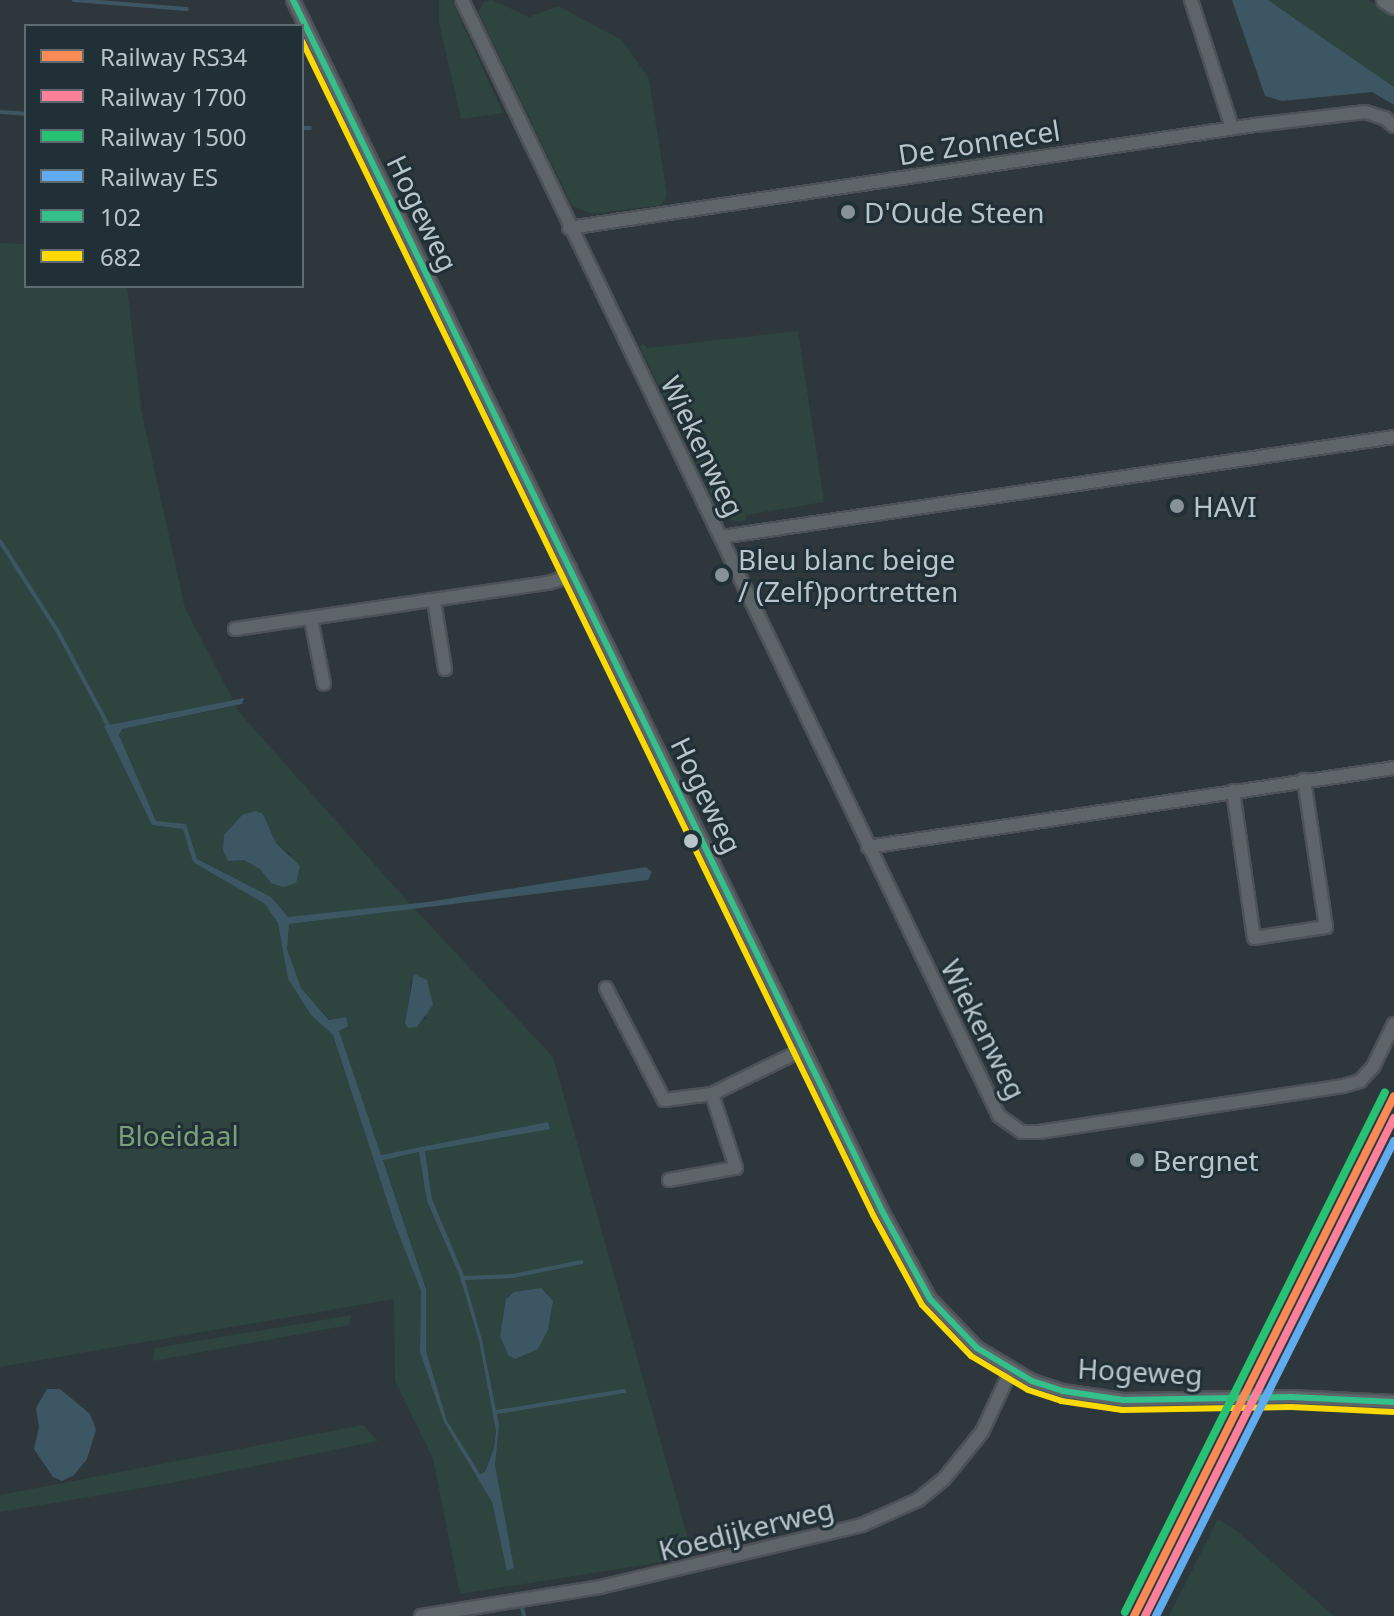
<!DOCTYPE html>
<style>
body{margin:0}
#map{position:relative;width:1394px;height:1616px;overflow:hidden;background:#2e373b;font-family:"Noto Sans",sans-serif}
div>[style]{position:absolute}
.green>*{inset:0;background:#2d443f}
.water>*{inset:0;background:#3c5763}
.stream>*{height:4px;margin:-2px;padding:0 2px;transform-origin:2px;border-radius:2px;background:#3c5763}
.roads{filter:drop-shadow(2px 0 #4c5256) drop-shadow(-2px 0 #4c5256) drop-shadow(0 2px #4c5256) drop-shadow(0 -2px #4c5256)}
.minor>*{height:12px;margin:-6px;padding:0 6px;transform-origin:6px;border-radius:6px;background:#5e6569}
.secondary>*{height:16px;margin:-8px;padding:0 8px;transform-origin:8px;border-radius:8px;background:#626a6e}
.bus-1>*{height:6px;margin:-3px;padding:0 3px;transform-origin:3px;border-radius:3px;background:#33c08b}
.bus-2>*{height:6px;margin:-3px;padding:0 3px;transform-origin:3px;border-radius:3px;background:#fcd900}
.rail-1>*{height:8px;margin:-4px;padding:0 4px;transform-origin:4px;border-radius:4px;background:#f98a56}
.rail-2>*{height:8px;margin:-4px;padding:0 4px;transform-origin:4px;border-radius:4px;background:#ff8098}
.rail-3>*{height:8px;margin:-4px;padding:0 4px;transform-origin:4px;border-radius:4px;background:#26c172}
.rail-4>*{height:8px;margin:-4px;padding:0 4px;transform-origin:4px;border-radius:4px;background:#60acee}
.dots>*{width:22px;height:22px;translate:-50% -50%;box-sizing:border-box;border:4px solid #213037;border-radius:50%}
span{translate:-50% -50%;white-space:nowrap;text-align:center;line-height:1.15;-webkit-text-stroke:6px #213037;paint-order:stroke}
.street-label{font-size:28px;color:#b9c5cb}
.poi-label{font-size:28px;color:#b9c5cb}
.left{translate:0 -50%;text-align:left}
.park-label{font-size:28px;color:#7ba079}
.legend{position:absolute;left:24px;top:24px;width:280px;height:264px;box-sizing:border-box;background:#213037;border:2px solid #5e6c72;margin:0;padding:10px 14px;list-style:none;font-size:24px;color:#b9c5cb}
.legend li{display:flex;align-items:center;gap:16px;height:40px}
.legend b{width:40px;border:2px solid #5e6c72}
</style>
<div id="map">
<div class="green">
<i style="clip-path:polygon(439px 0,452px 0,503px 113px,461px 119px,439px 23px)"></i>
<i style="clip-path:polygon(492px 0,529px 17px,558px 6px,622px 40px,649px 79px,667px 195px,662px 205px,593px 214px,572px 206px,478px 12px,485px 1px)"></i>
<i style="clip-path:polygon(1268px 0,1369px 0,1394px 18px,1394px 87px)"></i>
<i style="clip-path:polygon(evenodd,0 243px,26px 244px,26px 286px,127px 286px,141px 409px,185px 608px,233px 700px,105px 726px,152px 825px,183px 829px,193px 862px,265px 903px,278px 923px,288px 979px,311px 1015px,333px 1034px,395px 1225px,421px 1291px,420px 1352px,444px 1422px,492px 1502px,507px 1570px,495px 1465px,499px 1425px,482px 1340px,463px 1273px,432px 1199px,425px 1150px,549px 1129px,548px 1123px,381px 1155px,339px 1031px,346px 1017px,330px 1020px,301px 988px,287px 949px,289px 924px,414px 908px,553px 1057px,693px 1557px,460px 1594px,433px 1459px,395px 1381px,394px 1299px,0 1367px,0 243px,410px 978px,426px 1018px,409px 1028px,405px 1023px,410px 1006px,410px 978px,0 243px,541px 1288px,551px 1316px,538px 1349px,500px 1336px,508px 1295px,541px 1288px)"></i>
<i style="clip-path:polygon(798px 331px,824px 502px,746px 515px,745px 521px,734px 521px,721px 515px,640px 347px,643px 343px,647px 348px)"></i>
<i style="clip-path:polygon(evenodd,236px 706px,239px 712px,410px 904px,288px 918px,270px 897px,197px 859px,186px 825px,156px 821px,119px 735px,122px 729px,236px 706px,263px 814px,276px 843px,291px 855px,271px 883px,260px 869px,244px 860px,263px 814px)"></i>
<i style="clip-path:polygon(420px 1152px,427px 1201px,459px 1274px,479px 1341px,496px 1431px,494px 1448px,484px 1472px,479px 1474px,447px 1421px,426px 1351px,426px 1289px,383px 1159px)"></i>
<i style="clip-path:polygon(352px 1315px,349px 1325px,153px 1361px,155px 1348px)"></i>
<i style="clip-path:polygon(363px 1425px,378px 1441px,171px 1483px,0 1512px,0 1495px)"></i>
<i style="clip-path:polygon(1218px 1519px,1237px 1531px,1334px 1616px,1169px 1616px)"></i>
</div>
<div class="water">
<i style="clip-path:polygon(1232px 0,1268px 0,1394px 87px,1394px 105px,1372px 92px,1282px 101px,1265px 96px)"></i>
<i style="clip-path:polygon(evenodd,244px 698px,242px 704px,122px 729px,119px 735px,156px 821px,186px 824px,197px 859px,271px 897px,288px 917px,428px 902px,646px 867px,652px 872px,648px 880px,289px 924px,287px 949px,301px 988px,329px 1020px,346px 1017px,348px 1026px,339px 1031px,381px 1155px,548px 1122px,550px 1129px,425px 1151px,432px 1199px,463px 1273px,482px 1340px,499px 1425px,495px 1465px,514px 1568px,507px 1571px,492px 1502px,444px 1422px,420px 1352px,421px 1291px,395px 1225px,333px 1035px,311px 1015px,288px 979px,278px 923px,265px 904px,193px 862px,183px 829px,152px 825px,104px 726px,244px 698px,419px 1152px,427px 1201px,459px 1274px,479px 1341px,496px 1431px,494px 1448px,485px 1472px,480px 1474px,447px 1421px,426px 1351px,426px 1289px,383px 1160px,419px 1152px)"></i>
<i style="clip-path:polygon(256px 811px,263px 814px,276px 843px,300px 866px,296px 883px,283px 887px,271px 883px,260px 869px,244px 860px,228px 861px,223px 850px,224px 835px,242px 815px)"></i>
<i style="clip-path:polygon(414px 974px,427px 980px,433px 1005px,417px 1027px,408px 1028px,405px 1023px)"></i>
<i style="clip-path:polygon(541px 1288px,553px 1301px,548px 1330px,538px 1349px,515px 1359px,508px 1355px,500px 1336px,506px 1299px,514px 1292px)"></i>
<i style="clip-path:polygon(47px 1389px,60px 1389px,90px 1414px,96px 1430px,87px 1459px,74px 1475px,62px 1481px,53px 1477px,34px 1449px,39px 1427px,36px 1408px)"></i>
</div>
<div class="stream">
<i style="left:74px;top:0;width:113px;rotate:4.6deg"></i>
<i style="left:0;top:112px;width:26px;rotate:4deg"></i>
<i style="left:302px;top:128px;width:8px"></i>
<i style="left:0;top:541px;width:106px;rotate:57.4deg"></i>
<i style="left:57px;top:630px;width:112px;rotate:61.8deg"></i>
<i style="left:464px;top:1278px;width:49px;rotate:-2.3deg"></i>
<i style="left:513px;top:1276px;width:70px;rotate:-11.5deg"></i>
<i style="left:497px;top:1412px;width:129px;rotate:-9.4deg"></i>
<i style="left:522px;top:1608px;width:8px;rotate:76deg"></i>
</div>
<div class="roads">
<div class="minor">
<i style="left:293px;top:0;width:1347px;rotate:64.06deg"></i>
<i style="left:882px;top:1211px;width:100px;rotate:61.4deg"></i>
<i style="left:930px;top:1299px;width:68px;rotate:46.2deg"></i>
<i style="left:977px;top:1348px;width:64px;rotate:31deg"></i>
<i style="left:1032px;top:1381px;width:33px;rotate:18deg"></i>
<i style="left:1063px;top:1391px;width:61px;rotate:8.5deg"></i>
<i style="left:1123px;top:1400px;width:168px;rotate:-1deg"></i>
<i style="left:1291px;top:1397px;width:103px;rotate:2.8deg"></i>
<i style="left:462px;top:0;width:1238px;rotate:64.3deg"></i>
<i style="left:999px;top:1116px;width:28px;rotate:35deg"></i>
<i style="left:1022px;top:1132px;width:17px"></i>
<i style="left:1039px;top:1132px;width:307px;rotate:-8.6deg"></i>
<i style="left:1343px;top:1086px;width:18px;rotate:-16deg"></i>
<i style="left:1360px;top:1081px;width:19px;rotate:-47deg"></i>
<i style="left:1373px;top:1067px;width:48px;rotate:-64deg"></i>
<i style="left:1191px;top:0;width:134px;rotate:72.2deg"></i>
<i style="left:569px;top:228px;width:694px;rotate:-8.54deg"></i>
<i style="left:1255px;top:125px;width:111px;rotate:-6.7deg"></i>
<i style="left:1365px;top:112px;width:21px;rotate:17deg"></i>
<i style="left:1385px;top:118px;width:12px;rotate:42deg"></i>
<i style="left:721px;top:537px;width:680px;rotate:-8.45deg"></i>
<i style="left:434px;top:601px;width:69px;rotate:80.8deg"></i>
<i style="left:311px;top:619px;width:66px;rotate:78.7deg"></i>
<i style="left:235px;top:629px;width:316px;rotate:-8.4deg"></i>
<i style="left:548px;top:583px;width:13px;rotate:-18deg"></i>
<i style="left:560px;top:579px;width:15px;rotate:-48deg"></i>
<i style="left:1233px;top:791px;width:148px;rotate:81.9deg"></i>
<i style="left:1254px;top:938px;width:73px;rotate:-8.7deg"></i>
<i style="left:1326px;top:927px;width:149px;rotate:-98.5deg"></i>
<i style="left:868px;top:847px;width:532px;rotate:-8.54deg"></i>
<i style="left:606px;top:988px;width:126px;rotate:62.6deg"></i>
<i style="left:664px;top:1100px;width:48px;rotate:-7.1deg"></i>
<i style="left:712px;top:1094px;width:102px;rotate:-26.1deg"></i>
<i style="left:669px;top:1180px;width:68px;rotate:-10.2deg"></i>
<i style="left:736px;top:1168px;width:78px;rotate:-108deg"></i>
<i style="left:421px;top:1616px;width:181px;rotate:-9.2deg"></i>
<i style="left:600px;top:1587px;width:269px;rotate:-13.3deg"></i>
<i style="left:862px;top:1525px;width:61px;rotate:-24.1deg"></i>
<i style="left:918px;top:1500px;width:33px;rotate:-39deg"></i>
<i style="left:944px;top:1479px;width:60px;rotate:-51deg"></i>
<i style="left:982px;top:1432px;width:68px;rotate:-64.9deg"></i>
</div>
<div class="secondary">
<i style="left:1385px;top:0;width:11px;rotate:34deg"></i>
</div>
</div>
<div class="bus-1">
<i style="left:293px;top:0;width:1347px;rotate:64.06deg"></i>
<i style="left:882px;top:1211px;width:100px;rotate:61.4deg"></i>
<i style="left:930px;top:1299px;width:68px;rotate:46.2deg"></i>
<i style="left:977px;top:1348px;width:64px;rotate:31deg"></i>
<i style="left:1032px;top:1381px;width:33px;rotate:18deg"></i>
<i style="left:1063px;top:1391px;width:61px;rotate:8.5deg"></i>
<i style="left:1123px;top:1400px;width:168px;rotate:-1deg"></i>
<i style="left:1291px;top:1397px;width:103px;rotate:2.8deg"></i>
</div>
<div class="bus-2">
<i style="left:302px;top:41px;width:1305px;rotate:64.06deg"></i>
<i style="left:873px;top:1215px;width:102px;rotate:61.4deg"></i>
<i style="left:922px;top:1305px;width:71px;rotate:46.1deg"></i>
<i style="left:971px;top:1356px;width:66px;rotate:30.8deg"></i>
<i style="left:1028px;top:1390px;width:35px;rotate:18deg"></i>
<i style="left:1061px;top:1401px;width:62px;rotate:8.4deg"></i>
<i style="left:1122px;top:1410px;width:169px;rotate:-1deg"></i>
<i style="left:1291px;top:1407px;width:103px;rotate:2.8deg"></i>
</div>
<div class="rail-1">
<i style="left:1134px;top:1616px;width:581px;rotate:-63.43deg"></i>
</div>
<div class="rail-2">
<i style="left:1145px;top:1616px;width:557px;rotate:-63.43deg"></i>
</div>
<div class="rail-3">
<i style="left:1125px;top:1612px;width:581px;rotate:-63.43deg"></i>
</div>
<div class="rail-4">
<i style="left:1156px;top:1616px;width:531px;rotate:-63.39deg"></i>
</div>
<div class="dots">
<i style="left:848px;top:212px;background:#889399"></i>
<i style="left:1177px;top:506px;background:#889399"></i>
<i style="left:722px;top:575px;background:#889399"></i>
<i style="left:691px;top:841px;background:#b9c5cb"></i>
<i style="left:1137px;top:1160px;background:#889399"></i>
</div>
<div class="street-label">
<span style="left:979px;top:142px;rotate:-9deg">De Zonnecel</span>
<span style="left:423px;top:213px;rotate:64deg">Hogeweg</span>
<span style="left:703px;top:446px;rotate:64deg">Wiekenweg</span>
<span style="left:707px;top:795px;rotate:64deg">Hogeweg</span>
<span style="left:984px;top:1029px;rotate:63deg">Wiekenweg</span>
<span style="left:1140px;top:1371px;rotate:3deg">Hogeweg</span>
<span style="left:746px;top:1529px;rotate:-14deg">Koedijkerweg</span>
</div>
<div class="poi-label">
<span class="left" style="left:864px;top:212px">D'Oude Steen</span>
<span class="left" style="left:1193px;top:506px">HAVI</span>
<span class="left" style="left:738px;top:575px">Bleu blanc beige<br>/ (Zelf)portretten</span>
<span class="left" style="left:1153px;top:1160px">Bergnet</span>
</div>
<div class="park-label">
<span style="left:178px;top:1135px">Bloeidaal</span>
</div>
<ul class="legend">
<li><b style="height:10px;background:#f98a56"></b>Railway RS34</li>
<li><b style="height:10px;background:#ff8098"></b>Railway 1700</li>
<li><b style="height:10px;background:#26c172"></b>Railway 1500</li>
<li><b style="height:10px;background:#60acee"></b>Railway ES</li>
<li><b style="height:10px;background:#33c08b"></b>102</li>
<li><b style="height:10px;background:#fcd900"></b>682</li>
</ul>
</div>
